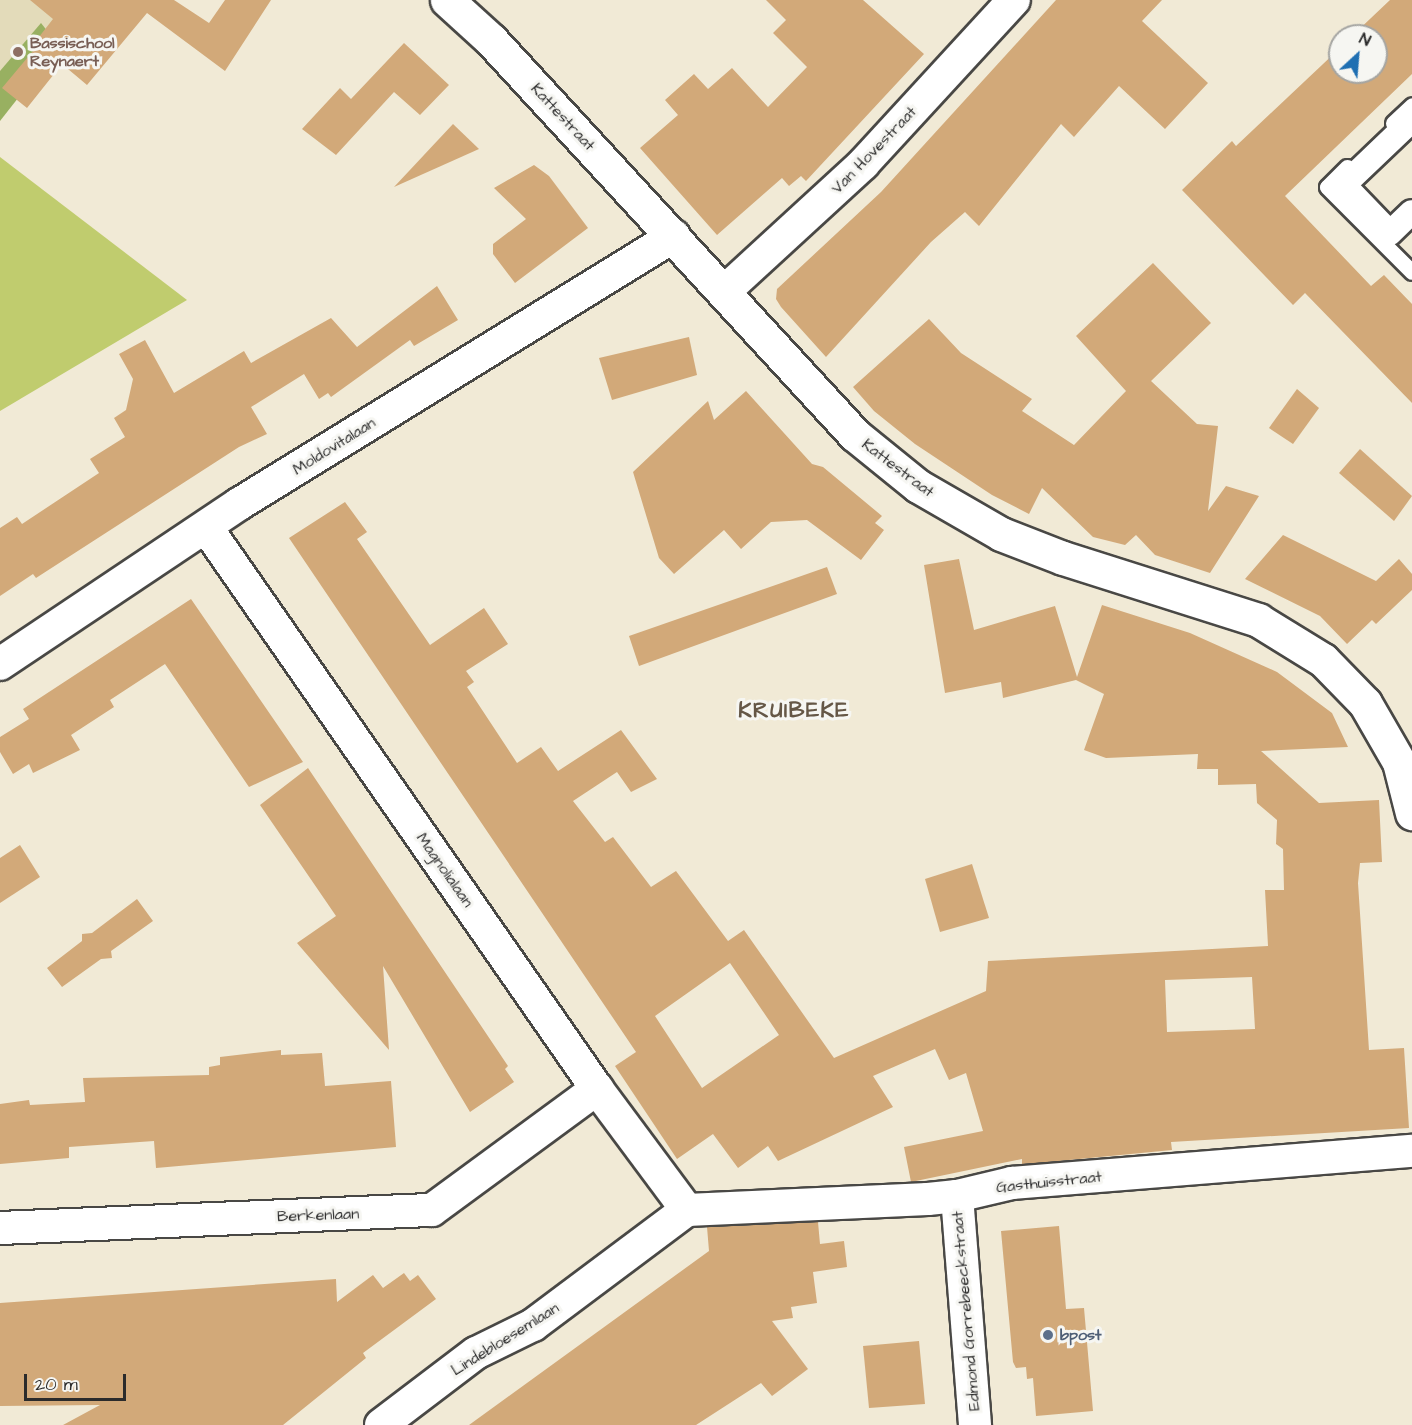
<!DOCTYPE html>
<style>
body{margin:0}
#map{position:relative;width:1412px;height:1425px;overflow:hidden;background:#f1ead6;font-family:"Architects Daughter",sans-serif}
div>[style]{position:absolute}
.built>*{inset:0;background:#e3dbba}
.green>*{inset:0;background:#c0cc6e}
.forest>*{inset:0;background:#98b061}
.building>*{inset:0;background:#d2a979}
.roads{filter:drop-shadow(2px 0 #494845) drop-shadow(-2px 0 #494845) drop-shadow(0 2px #494845) drop-shadow(0 -2px #494845)}
.service>*{height:15px;margin:-7.5px;padding:0 7.5px;transform-origin:7.5px;border-radius:7.5px;background:#fff}
.pedestrian>*{height:24px;margin:-12px;padding:0 12px;transform-origin:12px;border-radius:12px;background:#fff}
.minor>*{height:32px;margin:-16px;padding:0 16px;transform-origin:16px;border-radius:16px;background:#fff}
.tertiary>*{height:33px;margin:-16.5px;padding:0 16.5px;transform-origin:16.5px;border-radius:16.5px;background:#fff}
.dots>*{width:16px;height:16px;translate:-50% -50%;box-sizing:border-box;border:3px solid #f6f6f2;border-radius:50%}
span{translate:-50% -50%;white-space:nowrap;text-align:center;line-height:1.15;-webkit-text-stroke:6px #f6f6f2;paint-order:stroke}
.education-label{font-size:16px;color:#785e54;font-weight:700}
.left{translate:0 -50%;text-align:left}
.street-label{font-size:16px;color:#2b2b2b}
.service-label{font-size:16px;color:#4e5e75;font-weight:700}
.district-label{font-size:22px;color:#655746;font-weight:700;letter-spacing:1.5px}
.north{position:absolute;left:1328px;top:24px;width:60px;height:60px;box-sizing:border-box;background:#f6f6f2;border:2px solid #a5a5a2;border-radius:50%;rotate:26deg;font-size:16px;font-weight:700;line-height:24px;text-align:center;color:#2b2b2b}
.north::after{content:'';display:block;margin:auto;width:21px;height:27px;background:#1f6fb2;clip-path:polygon(50% 0,100% 100%,50% 72%,0 100%)}
.scale{position:absolute;left:24px;top:1374px;width:102px;height:27px;box-sizing:border-box;border:3px solid #2b2b2b;border-top:0;padding-left:8px;font-size:18px;line-height:21px;white-space:nowrap;color:#2b2b2b;-webkit-text-stroke:4px #f6f6f2;paint-order:stroke}
</style>
<div id="map">
<div class="built">
<i style="clip-path:polygon(0 0,73px 0,0 103px)"></i>
</div>
<div class="green">
<i style="clip-path:polygon(0 157px,187px 300px,0 411px)"></i>
</div>
<div class="forest">
<i style="clip-path:polygon(41px 23px,59px 46px,0 121px,0 71px)"></i>
</div>
<div class="building">
<i style="clip-path:polygon(30px 0,174px 0,209px 23px,225px 0,271px 0,225px 71px,147px 13px,87px 85px,62px 64px,27px 108px,2px 88px,38px 45px,35px 42px,53px 19px)"></i>
<i style="clip-path:polygon(766px 0,863px 0,924px 54px,806px 181px,801px 176px,789px 186px,782px 178px,717px 235px,640px 148px,678px 115px,665px 100px,694px 74px,708px 89px,732px 68px,768px 107px,807px 67px,773px 33px,786px 20px)"></i>
<i style="clip-path:polygon(1056px 0,1162px 0,1142px 21px,1208px 83px,1165px 129px,1119px 86px,1074px 137px,1061px 124px,979px 226px,965px 212px,931px 242px,826px 357px,781px 307px,776px 299px,777px 289px,881px 192px)"></i>
<i style="clip-path:polygon(1390px 0,1412px 0,1412px 74px,1285px 196px,1371px 286px,1384px 275px,1412px 304px,1412px 403px,1305px 293px,1293px 305px,1182px 190px,1232px 141px,1236px 146px,1340px 48px,1340px 72px,1376px 72px,1376px 36px,1352px 36px)"></i>
<i style="clip-path:polygon(404px 43px,449px 85px,420px 115px,394px 92px,336px 155px,302px 129px,340px 88px,351px 99px)"></i>
<i style="clip-path:polygon(453px 124px,479px 149px,394px 187px)"></i>
<i style="clip-path:polygon(534px 165px,549px 176px,588px 228px,515px 283px,493px 254px,493px 244px,526px 219px,494px 188px)"></i>
<i style="clip-path:polygon(1153px 263px,1211px 323px,1151px 381px,1197px 424px,1218px 426px,1208px 511px,1226px 486px,1259px 496px,1210px 573px,1155px 555px,1136px 535px,1125px 545px,1093px 537px,1042px 488px,1029px 514px,992px 495px,915px 444px,874px 411px,853px 387px,929px 319px,961px 353px,1032px 399px,1022px 411px,1074px 445px,1126px 391px,1076px 336px)"></i>
<i style="clip-path:polygon(437px 286px,458px 320px,414px 346px,410px 340px,331px 397px,328px 393px,319px 399px,304px 374px,251px 407px,267px 434px,239px 447px,36px 578px,33px 574px,0 596px,0 528px,17px 517px,22px 524px,99px 473px,90px 459px,125px 437px,114px 418px,126px 410px,133px 379px,119px 354px,145px 340px,174px 393px,244px 351px,251px 363px,331px 318px,357px 347px)"></i>
<i style="clip-path:polygon(689px 337px,697px 375px,612px 400px,599px 358px)"></i>
<i style="clip-path:polygon(1297px 389px,1319px 408px,1293px 444px,1269px 428px)"></i>
<i style="clip-path:polygon(746px 391px,812px 464px,823px 467px,882px 516px,875px 523px,884px 530px,861px 560px,807px 520px,771px 522px,741px 549px,724px 530px,674px 574px,659px 558px,633px 472px,708px 401px,714px 420px)"></i>
<i style="clip-path:polygon(1360px 449px,1412px 496px,1394px 521px,1339px 473px)"></i>
<i style="clip-path:polygon(evenodd,345px 502px,367px 532px,357px 539px,430px 645px,484px 608px,508px 644px,466px 671px,474px 682px,467px 687px,517px 763px,541px 747px,558px 771px,621px 730px,657px 779px,631px 792px,617px 772px,573px 801px,605px 842px,613px 837px,651px 887px,676px 871px,728px 941px,744px 930px,834px 1058px,986px 991px,988px 961px,1268px 946px,1265px 890px,1284px 890px,1283px 849px,1276px 844px,1277px 820px,1257px 803px,1256px 784px,1218px 785px,1218px 769px,1197px 769px,1198px 754px,1106px 758px,1084px 750px,1104px 694px,1076px 680px,1003px 698px,1001px 682px,945px 693px,924px 565px,959px 559px,974px 630px,1055px 606px,1077px 677px,1102px 605px,1190px 633px,1277px 672px,1332px 713px,1348px 747px,1261px 751px,1319px 803px,1379px 800px,1382px 862px,1360px 863px,1358px 883px,1369px 1050px,1404px 1048px,1409px 1128px,1171px 1142px,1172px 1150px,1038px 1163px,1022px 1164px,1022px 1159px,911px 1182px,904px 1147px,983px 1131px,966px 1073px,949px 1080px,935px 1049px,873px 1076px,893px 1107px,778px 1161px,768px 1146px,738px 1168px,713px 1134px,677px 1159px,615px 1066px,636px 1052px,289px 538px,345px 502px,730px 963px,779px 1035px,702px 1088px,655px 1016px,730px 963px,345px 502px,1252px 977px,1255px 1029px,1167px 1032px,1165px 980px,1252px 977px)"></i>
<i style="clip-path:polygon(1283px 535px,1376px 581px,1399px 559px,1412px 574px,1412px 590px,1376px 624px,1372px 620px,1347px 644px,1320px 616px,1245px 579px)"></i>
<i style="clip-path:polygon(827px 567px,837px 594px,639px 666px,629px 636px)"></i>
<i style="clip-path:polygon(191px 599px,303px 762px,249px 787px,165px 664px,110px 700px,114px 707px,71px 735px,80px 750px,33px 773px,29px 764px,13px 774px,0 752px,0 737px,29px 719px,23px 709px)"></i>
<i style="clip-path:polygon(308px 768px,508px 1066px,505px 1069px,514px 1082px,470px 1112px,383px 966px,389px 1050px,297px 943px,336px 916px,260px 805px)"></i>
<i style="clip-path:polygon(20px 845px,40px 877px,0 903px,0 858px)"></i>
<i style="clip-path:polygon(972px 864px,989px 918px,940px 932px,925px 879px)"></i>
<i style="clip-path:polygon(137px 899px,153px 921px,111px 951px,112px 958px,101px 959px,62px 987px,47px 968px,82px 941px,82px 934px,92px 933px)"></i>
<i style="clip-path:polygon(281px 1050px,281px 1055px,322px 1053px,325px 1086px,391px 1081px,396px 1147px,156px 1168px,154px 1141px,69px 1147px,69px 1158px,0 1164px,0 1104px,29px 1100px,30px 1105px,85px 1102px,83px 1078px,209px 1075px,209px 1067px,220px 1065px,220px 1057px)"></i>
<i style="clip-path:polygon(818px 1222px,820px 1244px,844px 1241px,847px 1267px,813px 1272px,817px 1303px,791px 1307px,793px 1318px,772px 1321px,808px 1369px,772px 1396px,761px 1383px,696px 1425px,469px 1425px,709px 1251px,707px 1227px)"></i>
<i style="clip-path:polygon(1059px 1226px,1066px 1309px,1084px 1308px,1093px 1411px,1036px 1416px,1033px 1378px,1027px 1379px,1026px 1367px,1016px 1368px,1013px 1362px,1001px 1231px)"></i>
<i style="clip-path:polygon(404px 1273px,410px 1281px,418px 1275px,436px 1299px,363px 1353px,366px 1358px,283px 1425px,63px 1425px,100px 1405px,0 1406px,0 1303px,336px 1279px,337px 1302px,373px 1275px,383px 1288px)"></i>
<i style="clip-path:polygon(919px 1341px,925px 1404px,869px 1408px,863px 1346px)"></i>
</div>
<div class="roads">
<div class="service">
<i style="left:1393px;top:123px;width:26px;rotate:-43deg"></i>
<i style="left:1347px;top:167px;width:28px;rotate:135deg"></i>
<i style="left:1327px;top:187px;width:120px;rotate:45deg"></i>
</div>
<div class="pedestrian">
<i style="left:1412px;top:120px;width:94px;rotate:136.3deg"></i>
<i style="left:1344px;top:185px;width:66px;rotate:46.2deg"></i>
<i style="left:1390px;top:233px;width:30px;rotate:-44deg"></i>
</div>
<div class="minor">
<i style="left:725px;top:291px;width:188px;rotate:-42.6deg"></i>
<i style="left:863px;top:164px;width:223px;rotate:-47.4deg"></i>
<i style="left:206px;top:527px;width:685px;rotate:55.17deg"></i>
<i style="left:597px;top:1089px;width:151px;rotate:53.4deg"></i>
<i style="left:0;top:664px;width:288px;rotate:-33.8deg"></i>
<i style="left:239px;top:504px;width:511px;rotate:-31.64deg"></i>
<i style="left:957px;top:1196px;width:230px;rotate:85.5deg"></i>
<i style="left:687px;top:1210px;width:241px;rotate:-2.6deg"></i>
<i style="left:928px;top:1199px;width:29px;rotate:-6deg"></i>
<i style="left:957px;top:1196px;width:57px;rotate:-13.3deg"></i>
<i style="left:1012px;top:1183px;width:401px;rotate:-4.6deg"></i>
<i style="left:0;top:1228px;width:432px;rotate:-2.4deg"></i>
<i style="left:432px;top:1210px;width:205px;rotate:-36.3deg"></i>
<i style="left:381px;top:1425px;width:119px;rotate:-37.2deg"></i>
<i style="left:476px;top:1353px;width:64px;rotate:-26.2deg"></i>
<i style="left:533px;top:1325px;width:192px;rotate:-36.8deg"></i>
</div>
<div class="tertiary">
<i style="left:447px;top:0;width:59px;rotate:42.3deg"></i>
<i style="left:491px;top:40px;width:537px;rotate:47.34deg"></i>
<i style="left:855px;top:435px;width:81px;rotate:39deg"></i>
<i style="left:918px;top:486px;width:96px;rotate:30deg"></i>
<i style="left:1001px;top:534px;width:66px;rotate:21.2deg"></i>
<i style="left:1063px;top:558px;width:205px;rotate:17.6deg"></i>
<i style="left:1258px;top:620px;width:76px;rotate:31.6deg"></i>
<i style="left:1323px;top:660px;width:60px;rotate:45.7deg"></i>
<i style="left:1365px;top:703px;width:68px;rotate:60deg"></i>
<i style="left:1399px;top:762px;width:53px;rotate:75.7deg"></i>
</div>
</div>
<div class="dots">
<i style="left:18px;top:52px;background:#8d6e63"></i>
<i style="left:1048px;top:1335px;background:#5c6f8a"></i>
</div>
<div class="education-label">
<span class="left" style="left:30px;top:52px">Bassischool<br>Reynaert</span>
</div>
<div class="street-label">
<span style="left:563px;top:117px;rotate:47deg">Kattestraat</span>
<span style="left:874px;top:150px;rotate:-46deg">Van Hovestraat</span>
<span style="left:334px;top:446px;rotate:-32deg">Moldovitalaan</span>
<span style="left:898px;top:468px;rotate:37deg">Kattestraat</span>
<span style="left:445px;top:870px;rotate:55deg">Magnolialaan</span>
<span style="left:1049px;top:1182px;rotate:-6deg">Gasthuisstraat</span>
<span style="left:318px;top:1215px;rotate:-2deg">Berkenlaan</span>
<span style="left:966px;top:1311px;rotate:-95deg">Edmond Gorrebeeckstraat</span>
<span style="left:505px;top:1339px;rotate:-32deg">Lindebloesemlaan</span>
</div>
<div class="service-label">
<span class="left" style="left:1060px;top:1335px">bpost</span>
</div>
<div class="district-label">
<span style="left:794px;top:711px">KRUIBEKE</span>
</div>
<div class="north">N</div>
<div class="scale">20 m</div>
</div>
